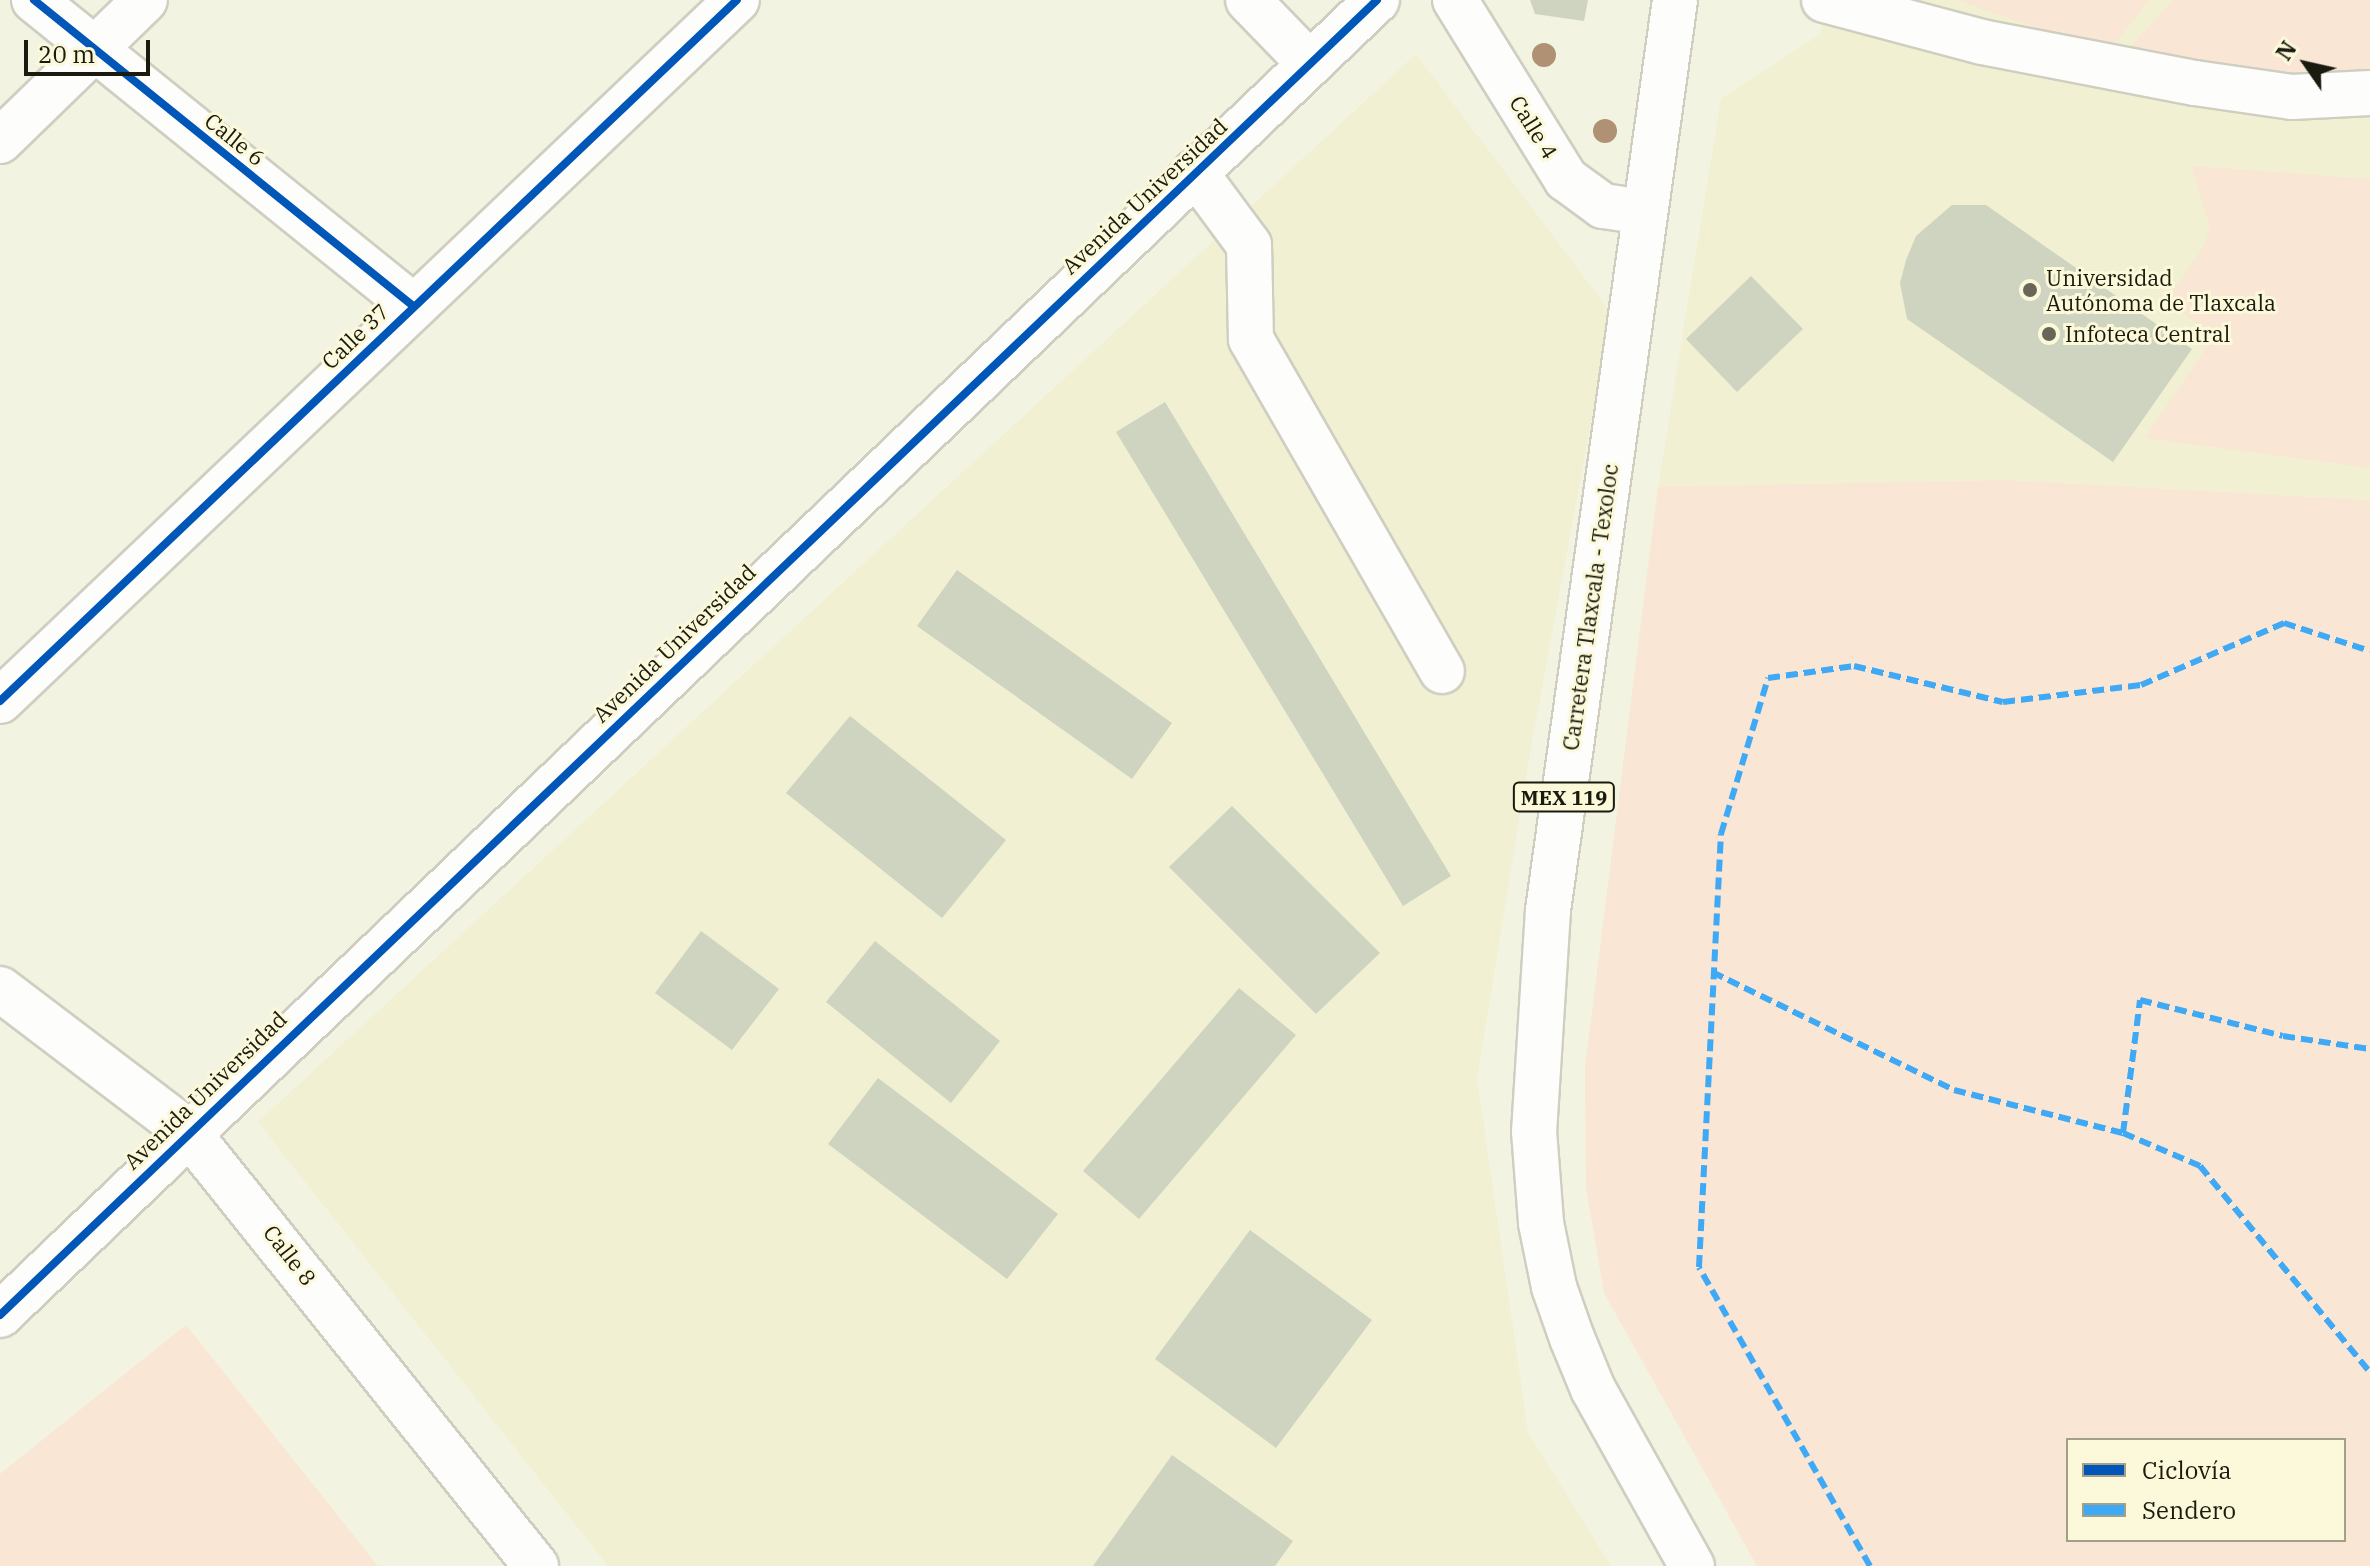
<!DOCTYPE html>
<meta charset="utf-8">
<style>
body{margin:0}
#map{position:relative;width:2370px;height:1566px;overflow:hidden;background:#f3f3e2;font-family:"IBM Plex Serif",serif}
div>[style]{position:absolute}
.built>*{inset:0;background:#f1f0d3}
.green>*{inset:0;background:#f9e6d4}
.building>*{inset:0;background:#ced4c0}
.roads{filter:drop-shadow(2px 0 #cfcec1) drop-shadow(-2px 0 #cfcec1) drop-shadow(0 2px #cfcec1) drop-shadow(0 -2px #cfcec1)}
.minor>*{height:44px;margin:-22px;padding:0 22px;transform-origin:22px;border-radius:22px;background:#fdfdfb}
.major>*{height:44px;margin:-22px;padding:0 22px;transform-origin:22px;border-radius:22px;background:#fdfdfb}
.quiet>*{height:6px;margin-top:-3px;transform-origin:0;background:repeating-linear-gradient(90deg,#3fa9f5 0 12px,transparent 0 18px)}
.cycleway>*{height:8px;margin:-4px;padding:0 4px;transform-origin:4px;border-radius:4px;background:#0057b8}
.trees>*{width:24px;height:24px;margin:-12px;border-radius:50%;background:#b09174}
.dots>*{width:22px;height:22px;translate:-50% -50%;box-sizing:border-box;border:4px solid #fbf9da;border-radius:50%}
span{translate:-50% -50%;white-space:nowrap;text-align:center;line-height:1.15;-webkit-text-stroke:6px #fbf9da;paint-order:stroke}
.shield-label span{padding:2px 6px;background:#fbf9da;border:2px solid;border-radius:6px;-webkit-text-stroke-width:0}
.shield-label{font-size:20px;color:#1b1a0f;font-weight:700}
.street-label{font-size:22px;color:#1b1a0f}
.poi-label{font-size:22px;color:#1b1a0f}
.left{translate:0 -50%;text-align:left}
.legend{position:absolute;left:2066px;top:1438px;width:280px;height:104px;box-sizing:border-box;background:#fbf9da;border:2px solid #a1a089;margin:0;padding:10px 14px;list-style:none;font-size:24px;color:#1b1a0f}
.legend li{display:flex;align-items:center;gap:16px;height:40px}
.legend b{width:40px;border:2px solid #a1a089}
.north{position:absolute;left:2266px;top:24px;width:80px;height:80px;-webkit-text-stroke:6px #fbf9da;paint-order:stroke;rotate:304deg;font-size:22px;font-weight:700;line-height:32px;text-align:center;color:#1b1a0f}
.north::after{content:'';display:block;margin:auto;width:28px;height:36px;background:#1b1a0f;clip-path:polygon(50% 0,100% 100%,50% 72%,0 100%)}
.scale{position:absolute;left:24px;top:40px;width:126px;height:36px;box-sizing:border-box;border:4px solid #1b1a0f;border-top:0;padding-left:10px;font-size:24px;line-height:28px;white-space:nowrap;color:#1b1a0f;-webkit-text-stroke:6px #fbf9da;paint-order:stroke}
</style>
<div id="map">
<div class="built">
<i style="clip-path:polygon(1829px 0,2370px 0,2370px 500px,2004px 480px,1658px 487px,1721px 99px,1819px 35px)"></i>
<i style="clip-path:polygon(1416px 54px,1611px 313px,1530px 753px,1477px 1078px,1528px 1432px,1611px 1566px,608px 1566px,258px 1122px)"></i>
</div>
<div class="green">
<i style="clip-path:polygon(1958px 0,2149px 0,2107px 53px)"></i>
<i style="clip-path:polygon(2174px 0,2370px 0,2370px 75px,2349px 85px,2118px 59px)"></i>
<i style="clip-path:polygon(2191px 166px,2370px 179px,2370px 468px,2145px 438px,2214px 336px,2167px 301px,2204px 246px,2210px 226px)"></i>
<i style="clip-path:polygon(evenodd,2004px 480px,2370px 500px,2370px 1566px,1757px 1566px,1604px 1293px,1586px 1187px,1585px 1067px,1658px 487px,2004px 480px,2068px 1440px,2344px 1440px,2344px 1540px,2068px 1540px,2068px 1440px)"></i>
<i style="clip-path:polygon(186px 1325px,378px 1566px,0 1566px,0 1474px)"></i>
</div>
<div class="building">
<i style="clip-path:polygon(1530px 0,1588px 0,1584px 21px,1535px 14px)"></i>
<i style="clip-path:polygon(1952px 205px,1986px 205px,2192px 349px,2113px 462px,1907px 319px,1900px 283px,1906px 260px,1916px 236px)"></i>
<i style="clip-path:polygon(1751px 276px,1803px 329px,1737px 392px,1686px 339px)"></i>
<i style="clip-path:polygon(1165px 402px,1451px 876px,1403px 906px,1116px 432px)"></i>
<i style="clip-path:polygon(957px 570px,1172px 723px,1132px 779px,917px 626px)"></i>
<i style="clip-path:polygon(850px 716px,1006px 840px,942px 918px,786px 793px)"></i>
<i style="clip-path:polygon(1232px 806px,1380px 953px,1316px 1014px,1169px 867px)"></i>
<i style="clip-path:polygon(701px 931px,779px 989px,732px 1050px,655px 993px)"></i>
<i style="clip-path:polygon(875px 941px,1000px 1041px,951px 1103px,826px 1002px)"></i>
<i style="clip-path:polygon(1239px 988px,1296px 1035px,1139px 1219px,1083px 1171px)"></i>
<i style="clip-path:polygon(878px 1078px,1058px 1214px,1007px 1279px,828px 1144px)"></i>
<i style="clip-path:polygon(1250px 1230px,1372px 1320px,1276px 1448px,1155px 1359px)"></i>
<i style="clip-path:polygon(1172px 1455px,1293px 1541px,1275px 1566px,1093px 1566px)"></i>
</div>
<div class="roads">
<div class="minor">
<i style="left:34px;top:0;width:487px;rotate:38.9deg"></i>
<i style="left:1248px;top:0;width:89px;rotate:45.9deg"></i>
<i style="left:1455px;top:0;width:211px;rotate:58.2deg"></i>
<i style="left:1566px;top:179px;width:46px;rotate:36.1deg"></i>
<i style="left:1603px;top:206px;width:42px;rotate:8.1deg"></i>
<i style="left:1824px;top:0;width:163px;rotate:14.9deg"></i>
<i style="left:1982px;top:42px;width:217px;rotate:10.9deg"></i>
<i style="left:2195px;top:83px;width:98px;rotate:8.2deg"></i>
<i style="left:2292px;top:97px;width:78px;rotate:-2.9deg"></i>
<i style="left:0;top:141px;width:202px;rotate:-44.2deg"></i>
<i style="left:1195px;top:172px;width:91px;rotate:53.5deg"></i>
<i style="left:1249px;top:245px;width:94px;rotate:88.8deg"></i>
<i style="left:1251px;top:339px;width:383px;rotate:60.1deg"></i>
<i style="left:0;top:701px;width:1017px;rotate:-43.57deg"></i>
<i style="left:0;top:989px;width:235px;rotate:37.2deg"></i>
<i style="left:187px;top:1131px;width:558px;rotate:51.26deg"></i>
<i style="left:0;top:1315px;width:1904px;rotate:-43.68deg"></i>
</div>
<div class="major">
<i style="left:1675px;top:0;width:919px;rotate:97.94deg"></i>
<i style="left:1548px;top:910px;width:221px;rotate:93.6deg"></i>
<i style="left:1534px;top:1131px;width:92px;rotate:85.6deg"></i>
<i style="left:1541px;top:1223px;width:65px;rotate:78.5deg"></i>
<i style="left:1554px;top:1287px;width:54px;rotate:70.6deg"></i>
<i style="left:1572px;top:1338px;width:55px;rotate:67.6deg"></i>
<i style="left:1593px;top:1389px;width:203px;rotate:60.8deg"></i>
</div>
</div>
<div class="quiet">
<i style="left:1712px;top:972px;width:269px;rotate:26deg"></i>
<i style="left:1954px;top:1090px;width:174px;rotate:14.3deg"></i>
<i style="left:2123px;top:1133px;width:84px;rotate:23.2deg"></i>
<i style="left:2200px;top:1166px;width:267px;rotate:50.5deg"></i>
<i style="left:2123px;top:1133px;width:134px;rotate:-82.7deg"></i>
<i style="left:2140px;top:1000px;width:147px;rotate:14.1deg"></i>
<i style="left:2283px;top:1036px;width:88px;rotate:8.5deg"></i>
<i style="left:1870px;top:1566px;width:344px;rotate:-119.8deg"></i>
<i style="left:1699px;top:1267px;width:434px;rotate:-87.1deg"></i>
<i style="left:1721px;top:834px;width:163px;rotate:-73.2deg"></i>
<i style="left:1768px;top:678px;width:87px;rotate:-7.9deg"></i>
<i style="left:1854px;top:666px;width:153px;rotate:13.6deg"></i>
<i style="left:2003px;top:702px;width:139px;rotate:-7deg"></i>
<i style="left:2141px;top:685px;width:156px;rotate:-23.4deg"></i>
<i style="left:2284px;top:623px;width:90px;rotate:18deg"></i>
</div>
<div class="cycleway">
<i style="left:34px;top:0;width:487px;rotate:38.9deg"></i>
<i style="left:0;top:701px;width:1017px;rotate:-43.57deg"></i>
<i style="left:0;top:1315px;width:1904px;rotate:-43.68deg"></i>
</div>
<div class="trees">
<i style="left:1544px;top:55px"></i>
<i style="left:1605px;top:131px"></i>
</div>
<div class="dots">
<i style="left:2030px;top:290px;background:#676659"></i>
<i style="left:2049px;top:334px;background:#676659"></i>
</div>
<div class="shield-label">
<span style="left:1564px;top:797px">MEX 119</span>
</div>
<div class="street-label">
<span style="left:1534px;top:127px;rotate:58deg">Calle 4</span>
<span style="left:235px;top:139px;rotate:39deg">Calle 6</span>
<span style="left:1144px;top:196px;rotate:-43deg">Avenida Universidad</span>
<span style="left:355px;top:336px;rotate:-44deg">Calle 37</span>
<span style="left:1590px;top:607px;rotate:-82deg">Carretera Tlaxcala - Texoloc</span>
<span style="left:674px;top:643px;rotate:-44deg">Avenida Universidad</span>
<span style="left:205px;top:1090px;rotate:-44deg">Avenida Universidad</span>
<span style="left:290px;top:1255px;rotate:52deg">Calle 8</span>
</div>
<div class="poi-label">
<span class="left" style="left:2046px;top:290px">Universidad<br>Autónoma de Tlaxcala</span>
<span class="left" style="left:2065px;top:334px">Infoteca Central</span>
</div>
<ul class="legend">
<li><b style="height:10px;background:#0057b8"></b>Ciclovía</li>
<li><b style="height:10px;background:#3fa9f5"></b>Sendero</li>
</ul>
<div class="north">N</div>
<div class="scale">20 m</div>
</div>
